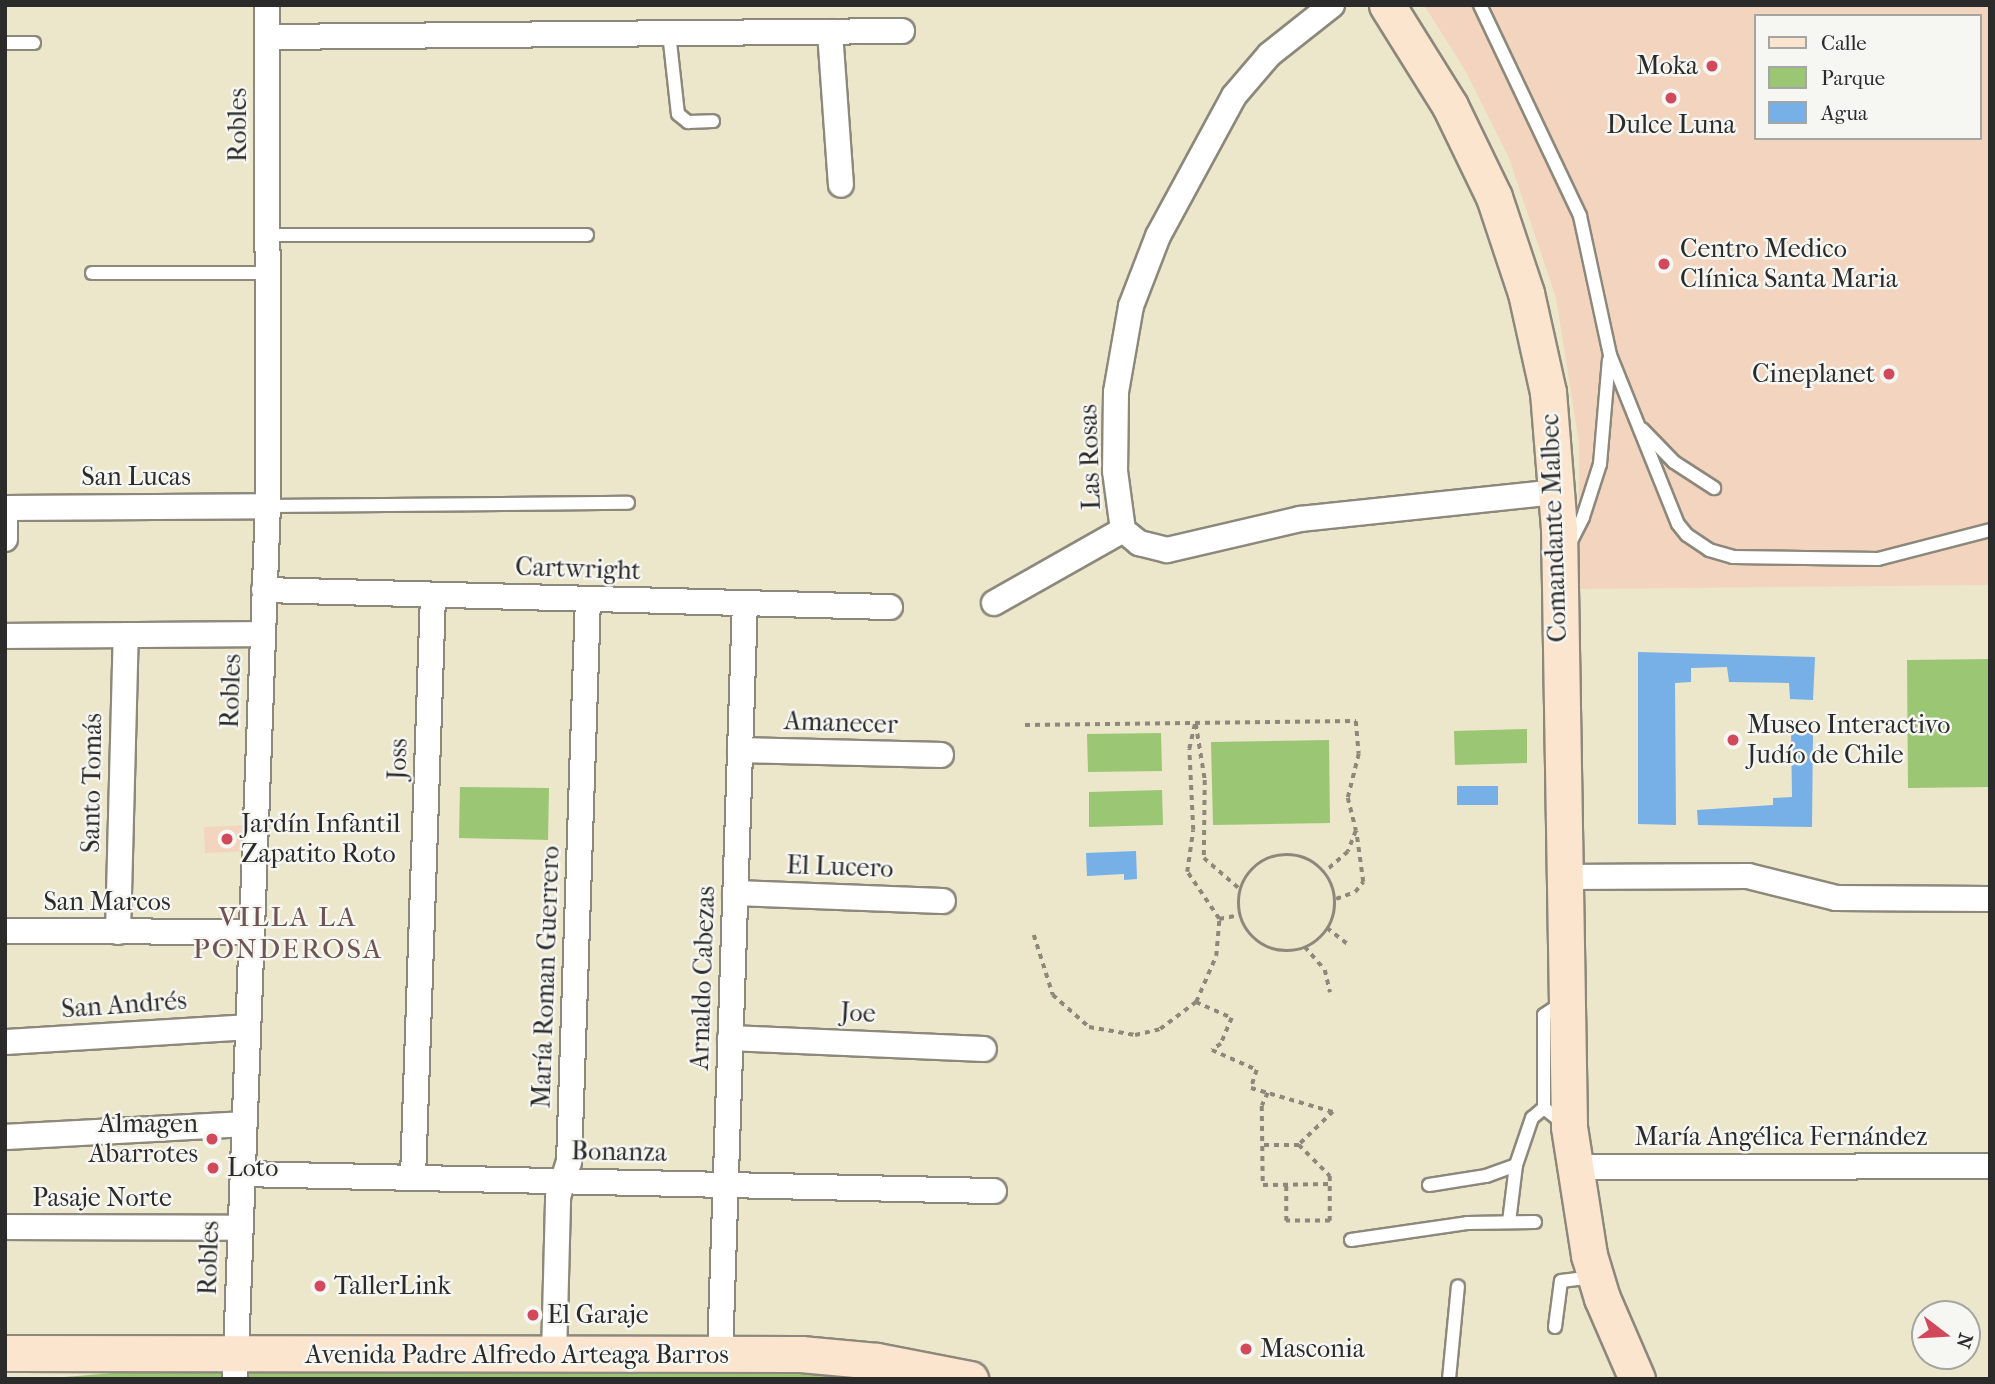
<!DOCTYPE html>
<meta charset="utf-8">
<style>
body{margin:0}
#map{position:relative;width:1995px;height:1384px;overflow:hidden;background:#ece6cb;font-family:"IM FELL French Canon",serif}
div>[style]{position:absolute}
.built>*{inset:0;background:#f3d4be}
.green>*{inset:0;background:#9bc775}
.water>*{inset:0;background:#77afe7}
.path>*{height:3.5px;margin-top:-1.75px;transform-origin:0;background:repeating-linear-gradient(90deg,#8c887b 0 5px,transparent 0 10px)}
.path>.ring{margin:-1.75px;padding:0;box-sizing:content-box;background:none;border:3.5px solid #8c887b;border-radius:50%}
.roads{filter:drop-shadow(2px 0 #8c887b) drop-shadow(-2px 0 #8c887b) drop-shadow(0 2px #8c887b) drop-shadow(0 -2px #8c887b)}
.lane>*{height:12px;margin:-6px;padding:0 6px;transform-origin:6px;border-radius:6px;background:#fff}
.street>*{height:24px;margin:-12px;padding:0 12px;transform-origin:12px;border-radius:12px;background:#fff}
.secondary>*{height:35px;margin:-17.5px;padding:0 17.5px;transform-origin:17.5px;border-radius:17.5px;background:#fbe5cf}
.dots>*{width:19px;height:19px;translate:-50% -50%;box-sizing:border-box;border:4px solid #f6f6f2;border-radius:50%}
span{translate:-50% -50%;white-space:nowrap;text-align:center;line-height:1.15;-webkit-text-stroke:5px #f6f6f2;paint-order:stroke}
.poi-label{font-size:26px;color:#2b2b2b}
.right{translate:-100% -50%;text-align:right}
.left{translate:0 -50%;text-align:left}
.street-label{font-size:26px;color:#2b2b2b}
.neighbourhood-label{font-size:28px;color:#6f5450;letter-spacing:2px}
.frame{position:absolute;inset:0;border:7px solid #2b2b2b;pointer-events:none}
.legend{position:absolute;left:1754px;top:14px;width:228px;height:126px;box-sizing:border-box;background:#f6f6f2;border:2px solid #a5a5a2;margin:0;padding:9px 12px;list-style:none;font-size:21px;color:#2b2b2b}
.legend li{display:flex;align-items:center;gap:14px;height:35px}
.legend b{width:35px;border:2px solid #a5a5a2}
.north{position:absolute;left:1911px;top:1300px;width:70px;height:70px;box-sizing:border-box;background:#f6f6f2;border:2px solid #a5a5a2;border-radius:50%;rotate:107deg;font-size:19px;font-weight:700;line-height:28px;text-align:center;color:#2b2b2b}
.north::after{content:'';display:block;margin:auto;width:24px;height:32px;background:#d1495b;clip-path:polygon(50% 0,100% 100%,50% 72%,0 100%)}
</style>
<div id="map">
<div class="built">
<i style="clip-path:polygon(evenodd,1424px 5px,1990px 5px,1990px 585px,1579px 589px,1579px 443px,1556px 298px,1509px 158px,1465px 70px,1424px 5px,1755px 16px,1979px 16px,1979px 138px,1755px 138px,1755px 16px)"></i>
<i style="clip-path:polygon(249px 825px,250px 851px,205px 853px,204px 827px)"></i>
</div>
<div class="green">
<i style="clip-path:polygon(1990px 659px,1990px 787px,1908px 788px,1907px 660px)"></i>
<i style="clip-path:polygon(1527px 729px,1527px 763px,1455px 765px,1454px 731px)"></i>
<i style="clip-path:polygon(1161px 733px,1162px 771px,1088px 772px,1087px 734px)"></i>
<i style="clip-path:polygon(1329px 740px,1330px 823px,1213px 825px,1211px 742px)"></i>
<i style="clip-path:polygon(460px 787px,549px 788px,548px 840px,459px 838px)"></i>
<i style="clip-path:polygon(1162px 790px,1163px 825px,1089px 827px,1089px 792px)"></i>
<i style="clip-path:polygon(209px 1365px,883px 1369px,946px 1379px,41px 1379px)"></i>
</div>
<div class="water">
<i style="clip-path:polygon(1638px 652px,1815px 657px,1813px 700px,1790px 699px,1789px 683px,1729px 682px,1727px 667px,1691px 668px,1691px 682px,1675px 683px,1676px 825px,1638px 824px)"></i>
<i style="clip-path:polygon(1791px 731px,1813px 732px,1812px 827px,1698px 825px,1697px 810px,1773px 805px,1773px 798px,1792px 797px)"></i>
<i style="clip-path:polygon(1457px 786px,1498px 786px,1498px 805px,1457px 805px)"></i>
<i style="clip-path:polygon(1136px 851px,1137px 879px,1124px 880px,1124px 874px,1087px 876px,1086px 853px)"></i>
</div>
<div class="path">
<i style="left:1196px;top:724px;width:57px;rotate:80.9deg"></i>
<i style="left:1205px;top:780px;width:78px;rotate:90.7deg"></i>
<i style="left:1204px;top:858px;width:49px;rotate:40.9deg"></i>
<i style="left:1025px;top:725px;width:331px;rotate:-0.7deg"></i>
<i style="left:1356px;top:721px;width:33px;rotate:85deg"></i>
<i style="left:1359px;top:754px;width:45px;rotate:104deg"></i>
<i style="left:1348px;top:798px;width:34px;rotate:76deg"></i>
<i style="left:1356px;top:831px;width:22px;rotate:111deg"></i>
<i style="left:1348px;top:852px;width:30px;rotate:139deg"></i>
<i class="ring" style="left:1239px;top:855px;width:92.5px;height:92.5px"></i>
<i style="left:1336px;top:899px;width:20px;rotate:-20deg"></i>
<i style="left:1355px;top:892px;width:13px;rotate:-51deg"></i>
<i style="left:1363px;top:882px;width:51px;rotate:-97.8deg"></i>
<i style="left:1219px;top:919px;width:21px;rotate:-11deg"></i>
<i style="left:1327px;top:928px;width:28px;rotate:38deg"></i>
<i style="left:1034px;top:935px;width:63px;rotate:72.4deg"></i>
<i style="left:1053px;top:995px;width:48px;rotate:41.6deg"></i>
<i style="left:1089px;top:1027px;width:47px;rotate:9.9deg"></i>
<i style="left:1135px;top:1035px;width:26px;rotate:-13deg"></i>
<i style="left:1160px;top:1029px;width:45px;rotate:-36.9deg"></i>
<i style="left:1196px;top:1002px;width:50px;rotate:-66.5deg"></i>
<i style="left:1216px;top:956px;width:37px;rotate:-85deg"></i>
<i style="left:1219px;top:919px;width:57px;rotate:-124.2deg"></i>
<i style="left:1187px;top:872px;width:42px;rotate:-81.9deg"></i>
<i style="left:1193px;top:830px;width:81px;rotate:-92.8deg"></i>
<i style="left:1189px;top:749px;width:28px;rotate:-77deg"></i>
<i style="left:1305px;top:947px;width:30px;rotate:49deg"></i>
<i style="left:1325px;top:970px;width:23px;rotate:77deg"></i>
<i style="left:1196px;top:1002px;width:39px;rotate:24deg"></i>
<i style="left:1232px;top:1018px;width:28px;rotate:113deg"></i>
<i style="left:1221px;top:1044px;width:11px;rotate:146deg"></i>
<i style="left:1212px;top:1050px;width:49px;rotate:24deg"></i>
<i style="left:1257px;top:1070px;width:19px;rotate:108deg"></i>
<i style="left:1251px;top:1088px;width:85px;rotate:16.3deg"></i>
<i style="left:1333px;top:1112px;width:47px;rotate:135.9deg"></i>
<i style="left:1299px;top:1145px;width:44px;rotate:45deg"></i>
<i style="left:1330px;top:1176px;width:45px;rotate:90deg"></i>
<i style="left:1330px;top:1221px;width:44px;rotate:180deg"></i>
<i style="left:1286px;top:1221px;width:36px;rotate:-90deg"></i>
<i style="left:1268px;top:1093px;width:14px;rotate:115deg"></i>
<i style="left:1262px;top:1106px;width:79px;rotate:89.3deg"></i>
<i style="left:1263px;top:1185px;width:66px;rotate:-0.9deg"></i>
<i style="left:1264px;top:1145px;width:35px"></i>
</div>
<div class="roads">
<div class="lane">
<i style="left:1480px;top:5px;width:233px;rotate:64.6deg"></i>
<i style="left:1580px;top:216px;width:142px;rotate:77.8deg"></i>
<i style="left:1610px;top:355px;width:182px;rotate:68.1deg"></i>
<i style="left:1678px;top:524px;width:14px;rotate:51deg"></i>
<i style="left:1687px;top:535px;width:27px;rotate:34deg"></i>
<i style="left:1709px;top:550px;width:25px;rotate:16deg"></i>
<i style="left:1733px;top:557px;width:145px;rotate:0.8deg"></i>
<i style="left:1878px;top:559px;width:116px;rotate:-14.5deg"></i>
<i style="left:669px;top:33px;width:81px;rotate:83.7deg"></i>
<i style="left:678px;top:114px;width:13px;rotate:39deg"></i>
<i style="left:688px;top:122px;width:25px;rotate:-2deg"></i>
<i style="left:5px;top:43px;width:29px"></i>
<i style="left:268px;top:235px;width:319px"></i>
<i style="left:92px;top:273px;width:176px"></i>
<i style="left:1642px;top:429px;width:46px;rotate:45.9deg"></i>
<i style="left:1674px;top:462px;width:48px;rotate:33deg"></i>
<i style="left:268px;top:506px;width:360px;rotate:-0.5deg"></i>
<i style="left:1569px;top:545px;width:31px;rotate:-63deg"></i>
<i style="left:1583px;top:517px;width:56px;rotate:-72.2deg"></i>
<i style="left:1600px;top:464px;width:104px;rotate:-85.1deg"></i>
<i style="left:1544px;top:1108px;width:93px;rotate:-90deg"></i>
<i style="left:1544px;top:1015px;width:22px;rotate:-34deg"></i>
<i style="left:1429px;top:1185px;width:58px;rotate:-9deg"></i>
<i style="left:1486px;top:1176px;width:32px;rotate:-20deg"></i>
<i style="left:1509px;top:1222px;width:57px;rotate:-83deg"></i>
<i style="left:1516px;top:1165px;width:50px;rotate:-71.2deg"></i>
<i style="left:1532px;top:1118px;width:16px;rotate:-40deg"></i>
<i style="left:1544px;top:1108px;width:23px;rotate:38deg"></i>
<i style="left:1351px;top:1240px;width:117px;rotate:-8.3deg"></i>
<i style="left:1467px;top:1223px;width:68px;rotate:-0.8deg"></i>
<i style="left:1555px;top:1327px;width:46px;rotate:-82.6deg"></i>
<i style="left:1561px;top:1281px;width:31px;rotate:-7deg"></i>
<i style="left:1449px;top:1379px;width:93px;rotate:-84.5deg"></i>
</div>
<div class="street">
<i style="left:1332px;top:5px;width:80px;rotate:141.6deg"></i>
<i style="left:1269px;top:55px;width:54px;rotate:130.5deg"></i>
<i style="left:1234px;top:96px;width:159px;rotate:118.5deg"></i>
<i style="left:1158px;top:236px;width:75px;rotate:111.1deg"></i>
<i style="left:1131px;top:306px;width:87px;rotate:99.9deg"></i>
<i style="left:1116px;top:392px;width:79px;rotate:90.7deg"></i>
<i style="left:1115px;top:471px;width:60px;rotate:82.3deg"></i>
<i style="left:1123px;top:530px;width:21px;rotate:39deg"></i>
<i style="left:1139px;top:543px;width:29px;rotate:14deg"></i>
<i style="left:1167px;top:550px;width:137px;rotate:-13.1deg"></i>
<i style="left:1300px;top:519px;width:259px;rotate:-6deg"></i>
<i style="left:830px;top:32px;width:153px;rotate:85.9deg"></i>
<i style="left:267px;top:37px;width:635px;rotate:-0.54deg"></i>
<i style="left:5px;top:508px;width:263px;rotate:-0.4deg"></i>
<i style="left:5px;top:539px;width:31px;rotate:-90deg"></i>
<i style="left:264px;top:590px;width:626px;rotate:1.56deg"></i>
<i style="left:994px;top:603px;width:148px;rotate:-29.5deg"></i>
<i style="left:5px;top:636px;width:258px;rotate:-0.4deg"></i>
<i style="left:740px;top:750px;width:201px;rotate:1.4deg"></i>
<i style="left:1563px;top:877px;width:185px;rotate:-0.3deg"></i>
<i style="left:1748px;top:876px;width:91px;rotate:14deg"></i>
<i style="left:1836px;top:898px;width:154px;rotate:0.4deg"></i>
<i style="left:735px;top:893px;width:208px;rotate:2.2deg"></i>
<i style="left:5px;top:931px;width:246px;rotate:0.2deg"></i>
<i style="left:118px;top:932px;width:297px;rotate:-88.5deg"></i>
<i style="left:730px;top:1038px;width:254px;rotate:2.5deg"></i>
<i style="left:5px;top:1042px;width:242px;rotate:-3.5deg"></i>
<i style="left:5px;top:1137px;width:239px;rotate:-3.1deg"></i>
<i style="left:1572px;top:1167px;width:418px;rotate:-0.1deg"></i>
<i style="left:242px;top:1174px;width:752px;rotate:1.3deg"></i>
<i style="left:413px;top:1177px;width:582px;rotate:-88.03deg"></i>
<i style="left:5px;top:1227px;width:235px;rotate:0.2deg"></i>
<i style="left:554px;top:1355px;width:158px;rotate:-88.5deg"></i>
<i style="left:558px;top:1197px;width:37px;rotate:-73deg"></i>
<i style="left:569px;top:1162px;width:563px;rotate:-88.07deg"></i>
<i style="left:720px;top:1355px;width:752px;rotate:-88.1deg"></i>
<i style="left:235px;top:1379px;width:874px;rotate:-87.84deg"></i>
<i style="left:268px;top:506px;width:501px;rotate:-90.11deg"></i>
</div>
<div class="secondary">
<i style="left:1387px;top:5px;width:119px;rotate:58deg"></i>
<i style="left:1450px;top:106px;width:101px;rotate:64.2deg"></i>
<i style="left:1494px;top:197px;width:101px;rotate:71.6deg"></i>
<i style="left:1526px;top:293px;width:101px;rotate:77.5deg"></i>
<i style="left:1548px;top:392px;width:136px;rotate:85.4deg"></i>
<i style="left:1559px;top:528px;width:599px;rotate:89.04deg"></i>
<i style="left:1569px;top:1127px;width:130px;rotate:81.1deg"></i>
<i style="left:1589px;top:1255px;width:45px;rotate:73.2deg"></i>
<i style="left:1602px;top:1298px;width:88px;rotate:66.6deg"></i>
<i style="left:5px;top:1353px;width:796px;rotate:0.07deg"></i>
<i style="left:801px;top:1354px;width:76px;rotate:5.3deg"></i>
<i style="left:877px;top:1361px;width:95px;rotate:11deg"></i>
</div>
</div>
<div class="dots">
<i style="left:1712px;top:66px;background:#d1495b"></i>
<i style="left:1671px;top:98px;background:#d1495b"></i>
<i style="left:1664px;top:264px;background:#d1495b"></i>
<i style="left:1889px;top:374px;background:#d1495b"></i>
<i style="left:1733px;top:740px;background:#d1495b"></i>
<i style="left:227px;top:839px;background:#d1495b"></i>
<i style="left:212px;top:1139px;background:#d1495b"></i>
<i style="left:213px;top:1168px;background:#d1495b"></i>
<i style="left:320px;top:1286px;background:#d1495b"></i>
<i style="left:533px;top:1315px;background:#d1495b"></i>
<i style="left:1246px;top:1349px;background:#d1495b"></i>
</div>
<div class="poi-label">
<span class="right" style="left:1698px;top:66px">Moka</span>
<span style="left:1671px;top:125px">Dulce Luna</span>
<span class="left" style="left:1680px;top:264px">Centro Medico<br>Clínica Santa Maria</span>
<span class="right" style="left:1875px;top:374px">Cineplanet</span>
<span class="left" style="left:1747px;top:740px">Museo Interactivo<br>Judío de Chile</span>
<span class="left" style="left:241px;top:839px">Jardín Infantil<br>Zapatito Roto</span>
<span class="right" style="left:198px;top:1139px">Almagen<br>Abarrotes</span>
<span class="left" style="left:227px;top:1168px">Loto</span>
<span class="left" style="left:334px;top:1286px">TallerLink</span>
<span class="left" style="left:547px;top:1315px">El Garaje</span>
<span class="left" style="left:1260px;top:1349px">Masconia</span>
</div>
<div class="street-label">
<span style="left:238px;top:125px;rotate:-90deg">Robles</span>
<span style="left:1090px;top:457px;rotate:-92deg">Las Rosas</span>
<span style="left:136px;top:477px">San Lucas</span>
<span style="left:1554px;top:528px;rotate:-92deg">Comandante Malbec</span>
<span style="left:578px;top:569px;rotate:2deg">Cartwright</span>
<span style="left:231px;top:691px;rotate:-88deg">Robles</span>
<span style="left:841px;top:723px;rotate:2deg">Amanecer</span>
<span style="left:398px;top:759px;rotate:-88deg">Joss</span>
<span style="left:92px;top:783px;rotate:-89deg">Santo Tomás</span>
<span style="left:840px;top:867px;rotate:2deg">El Lucero</span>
<span style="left:107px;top:902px">San Marcos</span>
<span style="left:546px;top:977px;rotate:-88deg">María Roman Guerrero</span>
<span style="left:703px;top:978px;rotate:-88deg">Arnaldo Cabezas</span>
<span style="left:124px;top:1005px;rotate:-4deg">San Andrés</span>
<span style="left:858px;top:1013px;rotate:3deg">Joe</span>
<span style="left:1781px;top:1137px">María Angélica Fernández</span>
<span style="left:619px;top:1152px;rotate:1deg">Bonanza</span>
<span style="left:102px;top:1198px">Pasaje Norte</span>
<span style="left:209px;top:1258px;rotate:-88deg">Robles</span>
<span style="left:517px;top:1355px">Avenida Padre Alfredo Arteaga Barros</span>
</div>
<div class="neighbourhood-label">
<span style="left:288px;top:933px">VILLA LA<br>PONDEROSA</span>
</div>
<div class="frame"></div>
<ul class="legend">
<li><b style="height:9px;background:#fbe5cf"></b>Calle</li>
<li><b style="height:19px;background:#9bc775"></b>Parque</li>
<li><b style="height:19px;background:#77afe7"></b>Agua</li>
</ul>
<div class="north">N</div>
</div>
